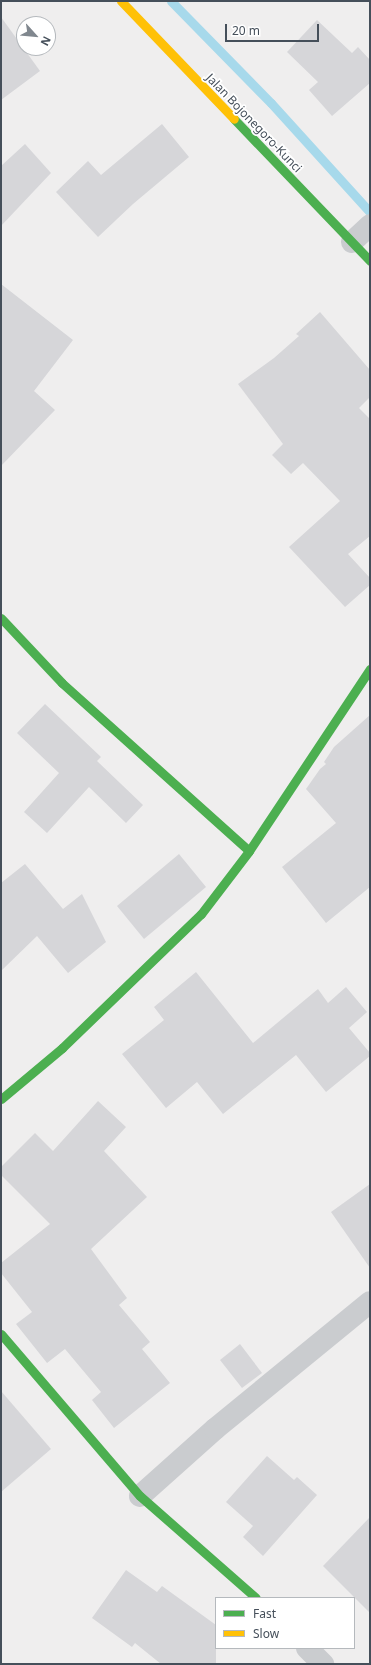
<!DOCTYPE html>
<style>
body{margin:0}
#map{position:relative;width:371px;height:1665px;overflow:hidden;background:#efeeee;font-family:"Noto Sans",sans-serif}
div>[style]{position:absolute}
.stream>*{height:9px;margin:-4.5px;padding:0 4.5px;transform-origin:4.5px;border-radius:4.5px;background:#a7d9eb}
.building>*{inset:0;background:#d6d6d9}
.street>*{height:22px;margin:-11px;padding:0 11px;transform-origin:11px;border-radius:11px;background:#cacccf}
.fast>*{height:9px;margin:-4.5px;padding:0 4.5px;transform-origin:4.5px;border-radius:4.5px;background:#4caf50}
.slow>*{height:9px;margin:-4.5px;padding:0 4.5px;transform-origin:4.5px;border-radius:4.5px;background:#ffc107}
span{translate:-50% -50%;white-space:nowrap;text-align:center;line-height:1.15;-webkit-text-stroke:3.5px #fff;paint-order:stroke}
.street-label{font-size:12px;color:#454f5a}
.frame{position:absolute;inset:0;border:2px solid #454f5a;pointer-events:none}
.legend{position:absolute;left:215px;top:1597px;width:140px;height:52px;box-sizing:border-box;background:#fff;border:1px solid #b5b9bd;margin:0;padding:5px 7px;list-style:none;font-size:12px;color:#454f5a}
.legend li{display:flex;align-items:center;gap:8px;height:20px}
.legend b{width:20px;border:1px solid #b5b9bd}
.north{position:absolute;left:16px;top:16px;width:40px;height:40px;box-sizing:border-box;background:#fff;border:1px solid #b5b9bd;border-radius:50%;rotate:117deg;font-size:11px;font-weight:700;line-height:16px;text-align:center;color:#454f5a}
.north::after{content:'';display:block;margin:auto;width:14px;height:18px;background:#80878e;clip-path:polygon(50% 0,100% 100%,50% 72%,0 100%)}
.scale{position:absolute;left:225px;top:24px;width:94px;height:18px;box-sizing:border-box;border:2px solid #454f5a;border-top:0;padding-left:5px;font-size:12px;line-height:14px;white-space:nowrap;color:#454f5a;-webkit-text-stroke:3px #fff;paint-order:stroke}
</style>
<div id="map">
<div class="stream">
<i style="left:171px;top:1px;width:143px;rotate:45.6deg"></i>
<i style="left:271px;top:103px;width:147px;rotate:47.8deg"></i>
</div>
<div class="building">
<i style="clip-path:polygon(1px 17px,40px 71px,1px 100px)"></i>
<i style="clip-path:polygon(317px 20px,352px 53px,358px 47px,370px 60px,370px 83px,332px 116px,309px 90px,318px 82px,287px 52px)"></i>
<i style="clip-path:polygon(162px 124px,189px 157px,133px 204px,98px 237px,56px 192px,88px 161px,101px 175px)"></i>
<i style="clip-path:polygon(25px 144px,51px 173px,1px 226px,1px 166px)"></i>
<i style="clip-path:polygon(1px 284px,73px 340px,34px 391px,55px 410px,1px 466px)"></i>
<i style="clip-path:polygon(320px 312px,370px 370px,370px 397px,359px 408px,370px 419px,370px 536px,348px 554px,370px 578px,370px 585px,345px 607px,289px 547px,340px 501px,303px 463px,291px 474px,272px 455px,283px 444px,238px 384px,274px 358px,299px 336px,296px 334px)"></i>
<i style="clip-path:polygon(45px 704px,101px 757px,97px 761px,143px 805px,126px 823px,89px 787px,47px 833px,24px 812px,59px 773px,17px 733px)"></i>
<i style="clip-path:polygon(370px 715px,370px 887px,326px 923px,282px 867px,336px 823px,306px 789px,320px 769px,326px 764px,324px 762px,334px 747px)"></i>
<i style="clip-path:polygon(179px 854px,206px 887px,144px 939px,117px 906px)"></i>
<i style="clip-path:polygon(25px 864px,63px 909px,82px 894px,106px 942px,68px 973px,37px 936px,1px 971px,1px 883px)"></i>
<i style="clip-path:polygon(196px 972px,253px 1043px,318px 989px,328px 1003px,346px 987px,367px 1012px,349px 1028px,370px 1053px,370px 1056px,326px 1092px,296px 1055px,223px 1114px,197px 1082px,166px 1108px,122px 1054px,164px 1020px,154px 1007px)"></i>
<i style="clip-path:polygon(98px 1101px,126px 1127px,104px 1151px,147px 1197px,91px 1249px,127px 1298px,119px 1305px,150px 1342px,142px 1349px,170px 1383px,114px 1428px,92px 1400px,101px 1392px,65px 1349px,47px 1363px,16px 1324px,32px 1312px,1px 1273px,1px 1263px,50px 1224px,1px 1175px,1px 1167px,35px 1133px,53px 1151px)"></i>
<i style="clip-path:polygon(370px 1184px,370px 1268px,331px 1212px)"></i>
<i style="clip-path:polygon(240px 1344px,262px 1373px,242px 1388px,220px 1360px)"></i>
<i style="clip-path:polygon(1px 1391px,51px 1449px,1px 1492px)"></i>
<i style="clip-path:polygon(267px 1456px,294px 1480px,297px 1477px,317px 1495px,263px 1556px,243px 1537px,253px 1526px,226px 1502px)"></i>
<i style="clip-path:polygon(370px 1517px,370px 1613px,323px 1566px)"></i>
<i style="clip-path:polygon(126px 1570px,157px 1592px,162px 1586px,216px 1625px,216px 1664px,161px 1664px,135px 1643px,132px 1647px,92px 1618px)"></i>
</div>
<div class="street">
<i style="left:352px;top:242px;width:25px;rotate:-43deg"></i>
<i style="left:140px;top:1496px;width:101px;rotate:-41.8deg"></i>
<i style="left:215px;top:1429px;width:200px;rotate:-39.3deg"></i>
<i style="left:307px;top:1648px;width:23px;rotate:45deg"></i>
</div>
<div class="fast">
<i style="left:234px;top:119px;width:197px;rotate:46.2deg"></i>
<i style="left:1px;top:618px;width:89px;rotate:46.8deg"></i>
<i style="left:62px;top:683px;width:251px;rotate:41.9deg"></i>
<i style="left:1px;top:1099px;width:80px;rotate:-39.9deg"></i>
<i style="left:62px;top:1048px;width:193px;rotate:-44deg"></i>
<i style="left:201px;top:914px;width:79px;rotate:-52.7deg"></i>
<i style="left:249px;top:851px;width:219px;rotate:-56.4deg"></i>
<i style="left:1px;top:1334px;width:213px;rotate:49.4deg"></i>
<i style="left:140px;top:1496px;width:154px;rotate:41.3deg"></i>
</div>
<div class="slow">
<i style="left:121px;top:1px;width:163px;rotate:46.2deg"></i>
</div>
<div class="street-label">
<span style="left:254px;top:123px;rotate:46deg">Jalan Bojonegoro-Kunci</span>
</div>
<div class="frame"></div>
<ul class="legend">
<li><b style="height:5px;background:#4caf50"></b>Fast</li>
<li><b style="height:5px;background:#ffc107"></b>Slow</li>
</ul>
<div class="north">N</div>
<div class="scale">20 m</div>
</div>
